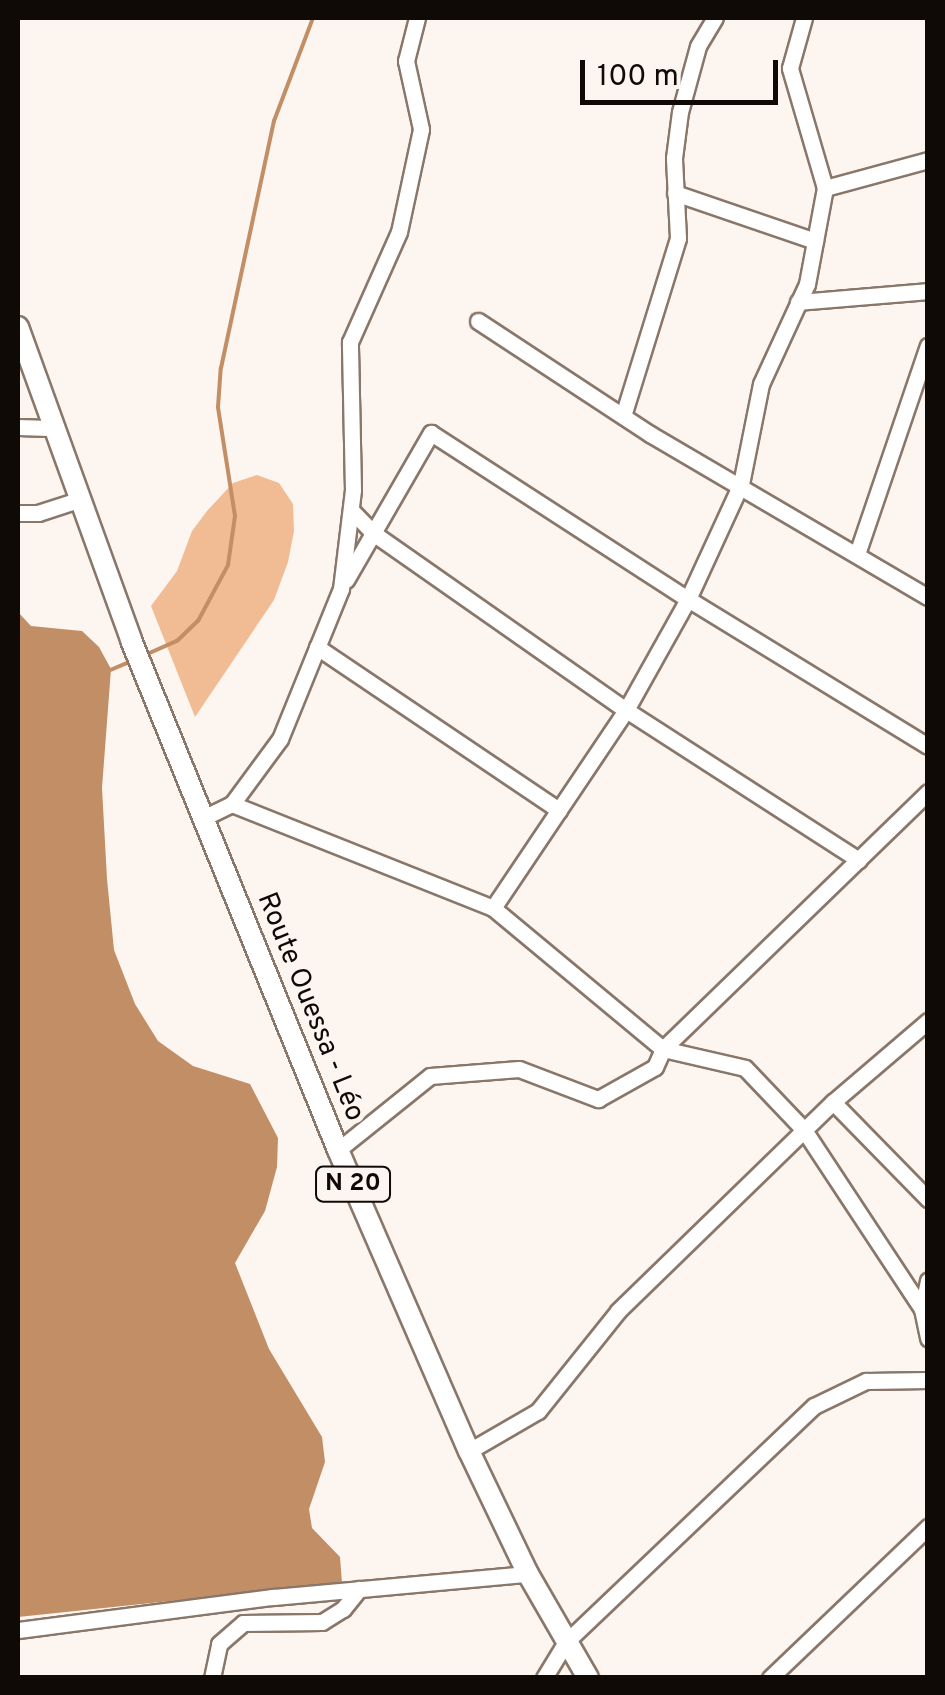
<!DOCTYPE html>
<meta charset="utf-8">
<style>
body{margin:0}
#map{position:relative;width:945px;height:1695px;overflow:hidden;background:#fdf5f0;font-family:Overpass,sans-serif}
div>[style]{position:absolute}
.green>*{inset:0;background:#f1bc93}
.water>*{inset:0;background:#c28e66}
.stream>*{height:4px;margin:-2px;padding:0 2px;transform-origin:2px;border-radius:2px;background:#c28e66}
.roads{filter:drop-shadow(2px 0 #89776a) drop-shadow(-2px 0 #89776a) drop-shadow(0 2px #89776a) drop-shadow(0 -2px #89776a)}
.minor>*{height:15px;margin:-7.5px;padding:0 7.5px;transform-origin:7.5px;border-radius:7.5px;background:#fff}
.major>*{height:20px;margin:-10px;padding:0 10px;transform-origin:10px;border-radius:10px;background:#fff}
span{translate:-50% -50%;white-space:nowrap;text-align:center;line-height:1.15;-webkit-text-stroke:10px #fdf5f0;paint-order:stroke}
.shield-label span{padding:2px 8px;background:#fdf5f0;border:2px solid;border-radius:8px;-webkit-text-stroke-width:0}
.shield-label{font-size:25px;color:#100a06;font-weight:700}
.street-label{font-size:28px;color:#100a06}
.frame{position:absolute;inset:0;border:20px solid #100a06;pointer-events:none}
.scale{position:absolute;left:580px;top:60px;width:198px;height:45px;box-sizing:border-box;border:5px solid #100a06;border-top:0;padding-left:12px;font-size:30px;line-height:35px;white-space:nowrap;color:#100a06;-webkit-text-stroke:8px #fdf5f0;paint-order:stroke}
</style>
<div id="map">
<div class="green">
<i style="clip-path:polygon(257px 475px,279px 483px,293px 504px,294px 531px,288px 562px,274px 600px,195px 717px,151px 606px,177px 571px,192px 531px,207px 511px,233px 483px)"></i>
</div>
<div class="water">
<i style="clip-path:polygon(18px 612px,31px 626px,82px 631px,99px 647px,111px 669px,102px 788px,107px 879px,114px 950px,135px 1004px,158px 1041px,193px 1066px,250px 1084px,278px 1138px,277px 1167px,265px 1211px,235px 1263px,269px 1349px,322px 1437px,325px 1462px,309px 1509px,312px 1528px,340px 1557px,342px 1583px,18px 1617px)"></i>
</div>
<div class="stream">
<i style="left:145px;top:655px;width:36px;rotate:-24deg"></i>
<i style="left:178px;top:640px;width:28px;rotate:-44deg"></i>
<i style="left:198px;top:621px;width:64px;rotate:-61.8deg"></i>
<i style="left:228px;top:565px;width:49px;rotate:-81.9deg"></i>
<i style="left:235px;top:516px;width:110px;rotate:-98.9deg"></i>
<i style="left:218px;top:407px;width:39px;rotate:-86deg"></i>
<i style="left:221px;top:368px;width:253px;rotate:-77.9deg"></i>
<i style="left:274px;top:121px;width:110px;rotate:-69.3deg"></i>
<i style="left:108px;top:671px;width:26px;rotate:-23deg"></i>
</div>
<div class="roads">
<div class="minor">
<i style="left:825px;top:188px;width:107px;rotate:-15.2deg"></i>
<i style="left:675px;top:193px;width:148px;rotate:18.9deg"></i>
<i style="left:798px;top:302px;width:130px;rotate:-4.8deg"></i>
<i style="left:478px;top:321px;width:206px;rotate:33.3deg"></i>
<i style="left:650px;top:434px;width:322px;rotate:30.4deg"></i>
<i style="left:623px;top:416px;width:186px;rotate:-72.8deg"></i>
<i style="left:678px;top:238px;width:80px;rotate:-92.9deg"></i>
<i style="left:674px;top:158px;width:46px;rotate:-82.6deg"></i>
<i style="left:680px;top:112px;width:68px;rotate:-74.7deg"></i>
<i style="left:698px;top:46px;width:33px;rotate:-59deg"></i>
<i style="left:18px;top:427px;width:38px;rotate:2deg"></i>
<i style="left:351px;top:510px;width:32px;rotate:46deg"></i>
<i style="left:373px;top:533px;width:309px;rotate:35deg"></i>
<i style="left:626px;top:710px;width:277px;rotate:32.8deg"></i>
<i style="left:18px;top:513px;width:20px"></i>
<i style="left:38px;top:513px;width:45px;rotate:-18deg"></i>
<i style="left:857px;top:554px;width:220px;rotate:-71.2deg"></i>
<i style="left:346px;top:580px;width:170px;rotate:-60deg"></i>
<i style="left:431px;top:433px;width:306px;rotate:32.9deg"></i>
<i style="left:688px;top:599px;width:281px;rotate:31.5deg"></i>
<i style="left:317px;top:647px;width:292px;rotate:34deg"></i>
<i style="left:232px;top:804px;width:81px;rotate:-53.6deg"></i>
<i style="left:280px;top:739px;width:162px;rotate:-67.9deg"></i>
<i style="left:341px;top:589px;width:100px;rotate:-83.1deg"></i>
<i style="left:353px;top:490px;width:148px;rotate:-91.2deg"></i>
<i style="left:350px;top:342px;width:120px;rotate:-66deg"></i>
<i style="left:399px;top:232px;width:105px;rotate:-77.9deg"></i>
<i style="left:421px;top:129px;width:70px;rotate:-102.4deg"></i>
<i style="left:406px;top:61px;width:44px;rotate:-75.7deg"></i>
<i style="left:203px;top:818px;width:32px;rotate:-26deg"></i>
<i style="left:232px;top:804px;width:281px;rotate:21.7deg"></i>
<i style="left:493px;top:908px;width:221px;rotate:39.7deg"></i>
<i style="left:663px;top:1049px;width:84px;rotate:13deg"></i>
<i style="left:745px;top:1068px;width:86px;rotate:46.4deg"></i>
<i style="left:804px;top:1130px;width:214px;rotate:56.6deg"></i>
<i style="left:922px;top:1309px;width:30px;rotate:78deg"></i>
<i style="left:493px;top:908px;width:239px;rotate:-56.1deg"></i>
<i style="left:626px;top:710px;width:127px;rotate:-60.8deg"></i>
<i style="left:688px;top:599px;width:127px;rotate:-65.3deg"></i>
<i style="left:741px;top:484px;width:102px;rotate:-78.7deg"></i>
<i style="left:761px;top:384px;width:110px;rotate:-65.3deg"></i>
<i style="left:807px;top:284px;width:98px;rotate:-79.4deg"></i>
<i style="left:825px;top:188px;width:125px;rotate:-106.3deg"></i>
<i style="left:790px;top:68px;width:52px;rotate:-74.4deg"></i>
<i style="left:833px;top:1102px;width:136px;rotate:45.6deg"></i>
<i style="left:338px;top:1150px;width:118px;rotate:-38.8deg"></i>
<i style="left:430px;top:1076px;width:89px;rotate:-4.5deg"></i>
<i style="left:519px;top:1069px;width:85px;rotate:20.8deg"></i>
<i style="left:598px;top:1099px;width:65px;rotate:-29.3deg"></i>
<i style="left:655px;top:1067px;width:20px;rotate:-66deg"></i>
<i style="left:663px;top:1049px;width:369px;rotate:-44.1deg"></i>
<i style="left:922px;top:1309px;width:29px;rotate:-78deg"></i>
<i style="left:469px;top:1451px;width:80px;rotate:-30.1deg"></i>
<i style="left:538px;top:1411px;width:128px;rotate:-51.3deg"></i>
<i style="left:618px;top:1311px;width:300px;rotate:-44.2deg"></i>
<i style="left:833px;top:1102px;width:125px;rotate:-40.5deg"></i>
<i style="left:18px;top:1630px;width:257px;rotate:-7.4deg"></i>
<i style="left:273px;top:1597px;width:256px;rotate:-5.2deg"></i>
<i style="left:212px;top:1678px;width:35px;rotate:-78deg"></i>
<i style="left:219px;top:1644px;width:32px;rotate:-41deg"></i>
<i style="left:243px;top:1623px;width:79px;rotate:-0.7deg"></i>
<i style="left:322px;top:1622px;width:25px;rotate:-32deg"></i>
<i style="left:343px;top:1609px;width:26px;rotate:-51deg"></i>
<i style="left:544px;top:1678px;width:42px;rotate:-58.6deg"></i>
<i style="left:566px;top:1642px;width:342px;rotate:-43.6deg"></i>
<i style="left:814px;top:1406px;width:58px;rotate:-25.7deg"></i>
<i style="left:866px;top:1381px;width:62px;rotate:-0.9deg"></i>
<i style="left:770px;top:1678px;width:219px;rotate:-43.7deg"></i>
</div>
<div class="major">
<i style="left:18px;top:327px;width:333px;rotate:70.1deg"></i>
<i style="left:131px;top:640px;width:550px;rotate:67.91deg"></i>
<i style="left:338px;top:1150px;width:328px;rotate:66.5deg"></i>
<i style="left:469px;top:1451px;width:136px;rotate:64.4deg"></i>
<i style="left:528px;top:1574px;width:120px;rotate:60deg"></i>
</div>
</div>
<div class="shield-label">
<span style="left:353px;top:1184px">N 20</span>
</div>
<div class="street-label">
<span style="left:310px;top:1007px;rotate:68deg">Route Ouessa - Léo</span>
</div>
<div class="frame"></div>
<div class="scale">100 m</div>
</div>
